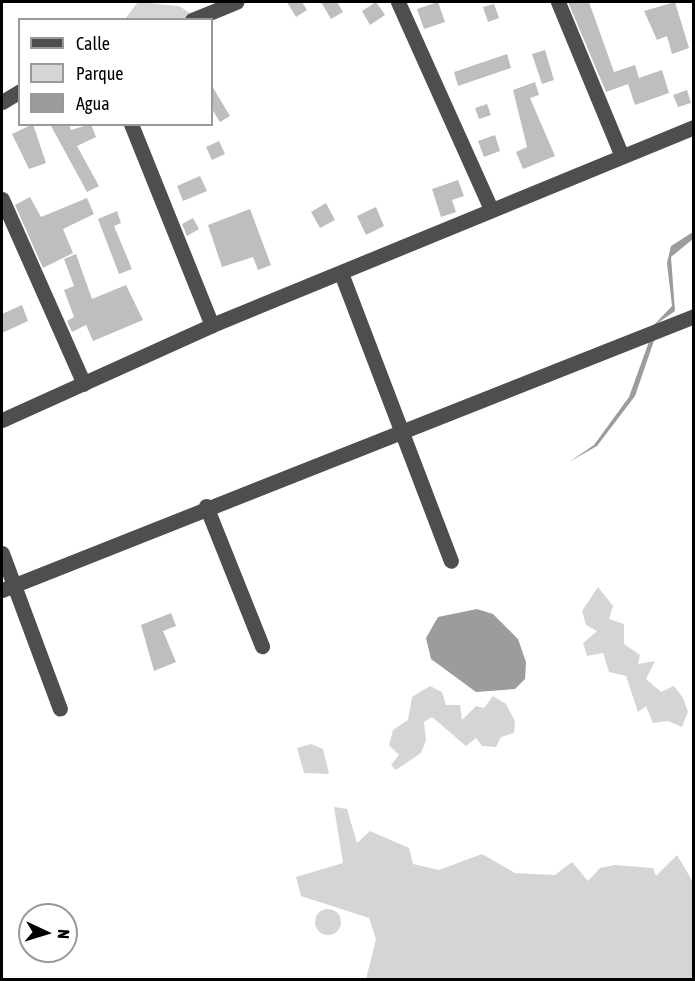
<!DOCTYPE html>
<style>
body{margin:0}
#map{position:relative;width:695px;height:981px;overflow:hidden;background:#fff;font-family:"Asap Condensed",sans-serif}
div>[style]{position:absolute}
.green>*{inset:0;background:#d5d5d5}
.round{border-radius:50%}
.water>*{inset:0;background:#9c9c9c}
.building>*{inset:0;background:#bebebe}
.minor>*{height:15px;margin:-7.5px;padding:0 7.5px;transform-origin:7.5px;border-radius:7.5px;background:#4e4e4e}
span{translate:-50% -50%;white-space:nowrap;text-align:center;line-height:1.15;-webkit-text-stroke:6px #fff;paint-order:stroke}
.frame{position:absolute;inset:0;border:3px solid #000;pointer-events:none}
.legend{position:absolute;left:18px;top:18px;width:195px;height:108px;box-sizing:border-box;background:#fff;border:2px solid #999;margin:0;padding:8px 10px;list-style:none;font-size:18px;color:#000}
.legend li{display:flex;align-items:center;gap:12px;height:30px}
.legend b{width:30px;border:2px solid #999}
.north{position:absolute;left:18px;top:903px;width:60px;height:60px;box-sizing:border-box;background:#fff;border:2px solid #999;border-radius:50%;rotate:94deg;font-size:16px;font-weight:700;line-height:24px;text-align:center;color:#000}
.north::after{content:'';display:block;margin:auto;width:21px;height:27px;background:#000;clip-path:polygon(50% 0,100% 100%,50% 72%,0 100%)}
</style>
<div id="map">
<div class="green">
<i style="clip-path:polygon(138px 2px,179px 6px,190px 13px,190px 19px,124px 20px)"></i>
<i style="clip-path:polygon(598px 587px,613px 606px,609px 619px,624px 624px,624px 644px,640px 655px,638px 664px,655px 661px,646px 679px,661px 692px,674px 686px,683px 698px,688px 712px,682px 727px,668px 721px,653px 723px,646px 706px,638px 712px,626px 676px,609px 672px,603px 653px,587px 656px,583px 643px,597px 631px,586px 625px,582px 611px)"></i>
<i style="clip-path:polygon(430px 686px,442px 692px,446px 705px,460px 705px,462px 720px,476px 706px,484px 708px,493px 696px,506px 704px,515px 721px,514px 733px,501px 737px,496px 747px,482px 746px,476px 738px,466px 746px,432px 717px,424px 722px,426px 740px,421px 753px,396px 770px,391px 765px,399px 755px,389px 745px,393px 730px,408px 720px,412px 697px)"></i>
<i style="clip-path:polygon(311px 744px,323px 749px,329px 774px,304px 773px,297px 748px)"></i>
<i style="clip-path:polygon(334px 807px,347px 809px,357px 843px,370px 831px,409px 848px,413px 864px,439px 870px,482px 854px,515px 873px,555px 875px,572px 862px,588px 881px,600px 868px,615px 865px,653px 868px,656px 876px,677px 855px,693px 882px,693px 979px,366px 979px,376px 939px,369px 918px,301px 896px,296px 877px,343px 863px)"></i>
<i class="round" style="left:315px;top:909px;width:26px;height:26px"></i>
</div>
<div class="water">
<i style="clip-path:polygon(693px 232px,693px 239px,671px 257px,675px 311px,652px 327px,672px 306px,667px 263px,671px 246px)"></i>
<i style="clip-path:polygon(656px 335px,635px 396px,597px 446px,569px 462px,594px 445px,629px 397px,651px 336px)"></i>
<i style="clip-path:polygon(477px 609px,493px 614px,518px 639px,526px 662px,525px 679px,515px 689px,476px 692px,431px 659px,426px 638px,438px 617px)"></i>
</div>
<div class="building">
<i style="clip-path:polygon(287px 2px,302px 2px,307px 10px,296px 17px)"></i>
<i style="clip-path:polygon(321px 2px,337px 2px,343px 12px,331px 19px)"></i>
<i style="clip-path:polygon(376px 2px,385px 15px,370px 25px,362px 11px)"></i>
<i style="clip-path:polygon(438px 2px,445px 22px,424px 29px,417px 9px)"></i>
<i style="clip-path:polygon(568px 2px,589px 2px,614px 72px,635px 65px,639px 78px,662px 70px,669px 93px,635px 105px,628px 84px,606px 92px)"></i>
<i style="clip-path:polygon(675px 2px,689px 48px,672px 54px,667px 36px,657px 40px,644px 11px)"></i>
<i style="clip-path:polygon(494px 4px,499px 18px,488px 22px,483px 7px)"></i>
<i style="clip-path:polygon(545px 50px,554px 80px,542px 84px,532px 54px)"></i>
<i style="clip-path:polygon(507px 54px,511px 68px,458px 86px,454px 72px)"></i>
<i style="clip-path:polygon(535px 82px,539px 95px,530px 98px,555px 156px,523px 169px,516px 152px,527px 147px,513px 90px)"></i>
<i style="clip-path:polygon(212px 86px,230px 116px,220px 122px,212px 109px)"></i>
<i style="clip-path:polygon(687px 90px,691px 103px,678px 107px,673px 95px)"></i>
<i style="clip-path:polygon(487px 104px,491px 115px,479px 119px,475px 108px)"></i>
<i style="clip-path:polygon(33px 124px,46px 163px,29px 169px,12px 134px)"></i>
<i style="clip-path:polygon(50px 124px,69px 124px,71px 130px,91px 124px,96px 137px,77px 146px,99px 186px,87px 192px)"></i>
<i style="clip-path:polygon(495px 135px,500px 151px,484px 157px,478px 141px)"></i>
<i style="clip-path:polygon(219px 141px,225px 154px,212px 160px,206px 147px)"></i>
<i style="clip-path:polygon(200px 176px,207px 191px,183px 201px,177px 186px)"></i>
<i style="clip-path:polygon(458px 180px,464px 196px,452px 200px,456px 212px,441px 217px,432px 189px)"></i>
<i style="clip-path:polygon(30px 197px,41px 217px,87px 198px,94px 214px,63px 229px,73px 253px,43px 268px,15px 205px)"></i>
<i style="clip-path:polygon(326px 203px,335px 220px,320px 228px,311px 212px)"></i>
<i style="clip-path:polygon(376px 207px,384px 226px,366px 235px,357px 216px)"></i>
<i style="clip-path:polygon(250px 209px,271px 265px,258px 270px,253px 257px,222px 267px,208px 225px)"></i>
<i style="clip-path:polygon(117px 211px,121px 223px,114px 226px,132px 269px,119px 274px,98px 219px)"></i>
<i style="clip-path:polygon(193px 218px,199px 229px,187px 236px,182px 224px)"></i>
<i style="clip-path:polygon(76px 254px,92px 299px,126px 285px,143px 320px,93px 341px,86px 325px,72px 332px,67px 321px,74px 317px,64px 290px,74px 286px,64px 259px)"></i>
<i style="clip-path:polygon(22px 305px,28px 321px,2px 333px,2px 314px)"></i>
<i style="clip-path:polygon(171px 613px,176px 626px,163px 631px,176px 662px,154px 671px,141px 625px)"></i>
</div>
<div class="minor">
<i style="left:398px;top:2px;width:227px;rotate:65.8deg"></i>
<i style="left:558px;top:2px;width:165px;rotate:67.5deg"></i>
<i style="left:192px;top:20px;width:48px;rotate:-22.2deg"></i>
<i style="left:2px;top:102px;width:21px;rotate:-31deg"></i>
<i style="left:131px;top:124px;width:217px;rotate:68.1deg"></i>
<i style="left:2px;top:199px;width:202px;rotate:66.1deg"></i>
<i style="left:341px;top:273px;width:308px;rotate:69.1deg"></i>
<i style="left:2px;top:420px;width:230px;rotate:-24.3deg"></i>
<i style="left:212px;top:325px;width:521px;rotate:-22.33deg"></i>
<i style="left:206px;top:506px;width:151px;rotate:68.2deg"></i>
<i style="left:2px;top:553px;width:166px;rotate:69.6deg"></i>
<i style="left:2px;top:590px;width:744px;rotate:-21.6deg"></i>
</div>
<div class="frame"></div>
<ul class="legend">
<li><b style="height:8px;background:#4e4e4e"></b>Calle</li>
<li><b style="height:16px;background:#d5d5d5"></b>Parque</li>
<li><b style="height:16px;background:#9c9c9c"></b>Agua</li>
</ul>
<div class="north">N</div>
</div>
